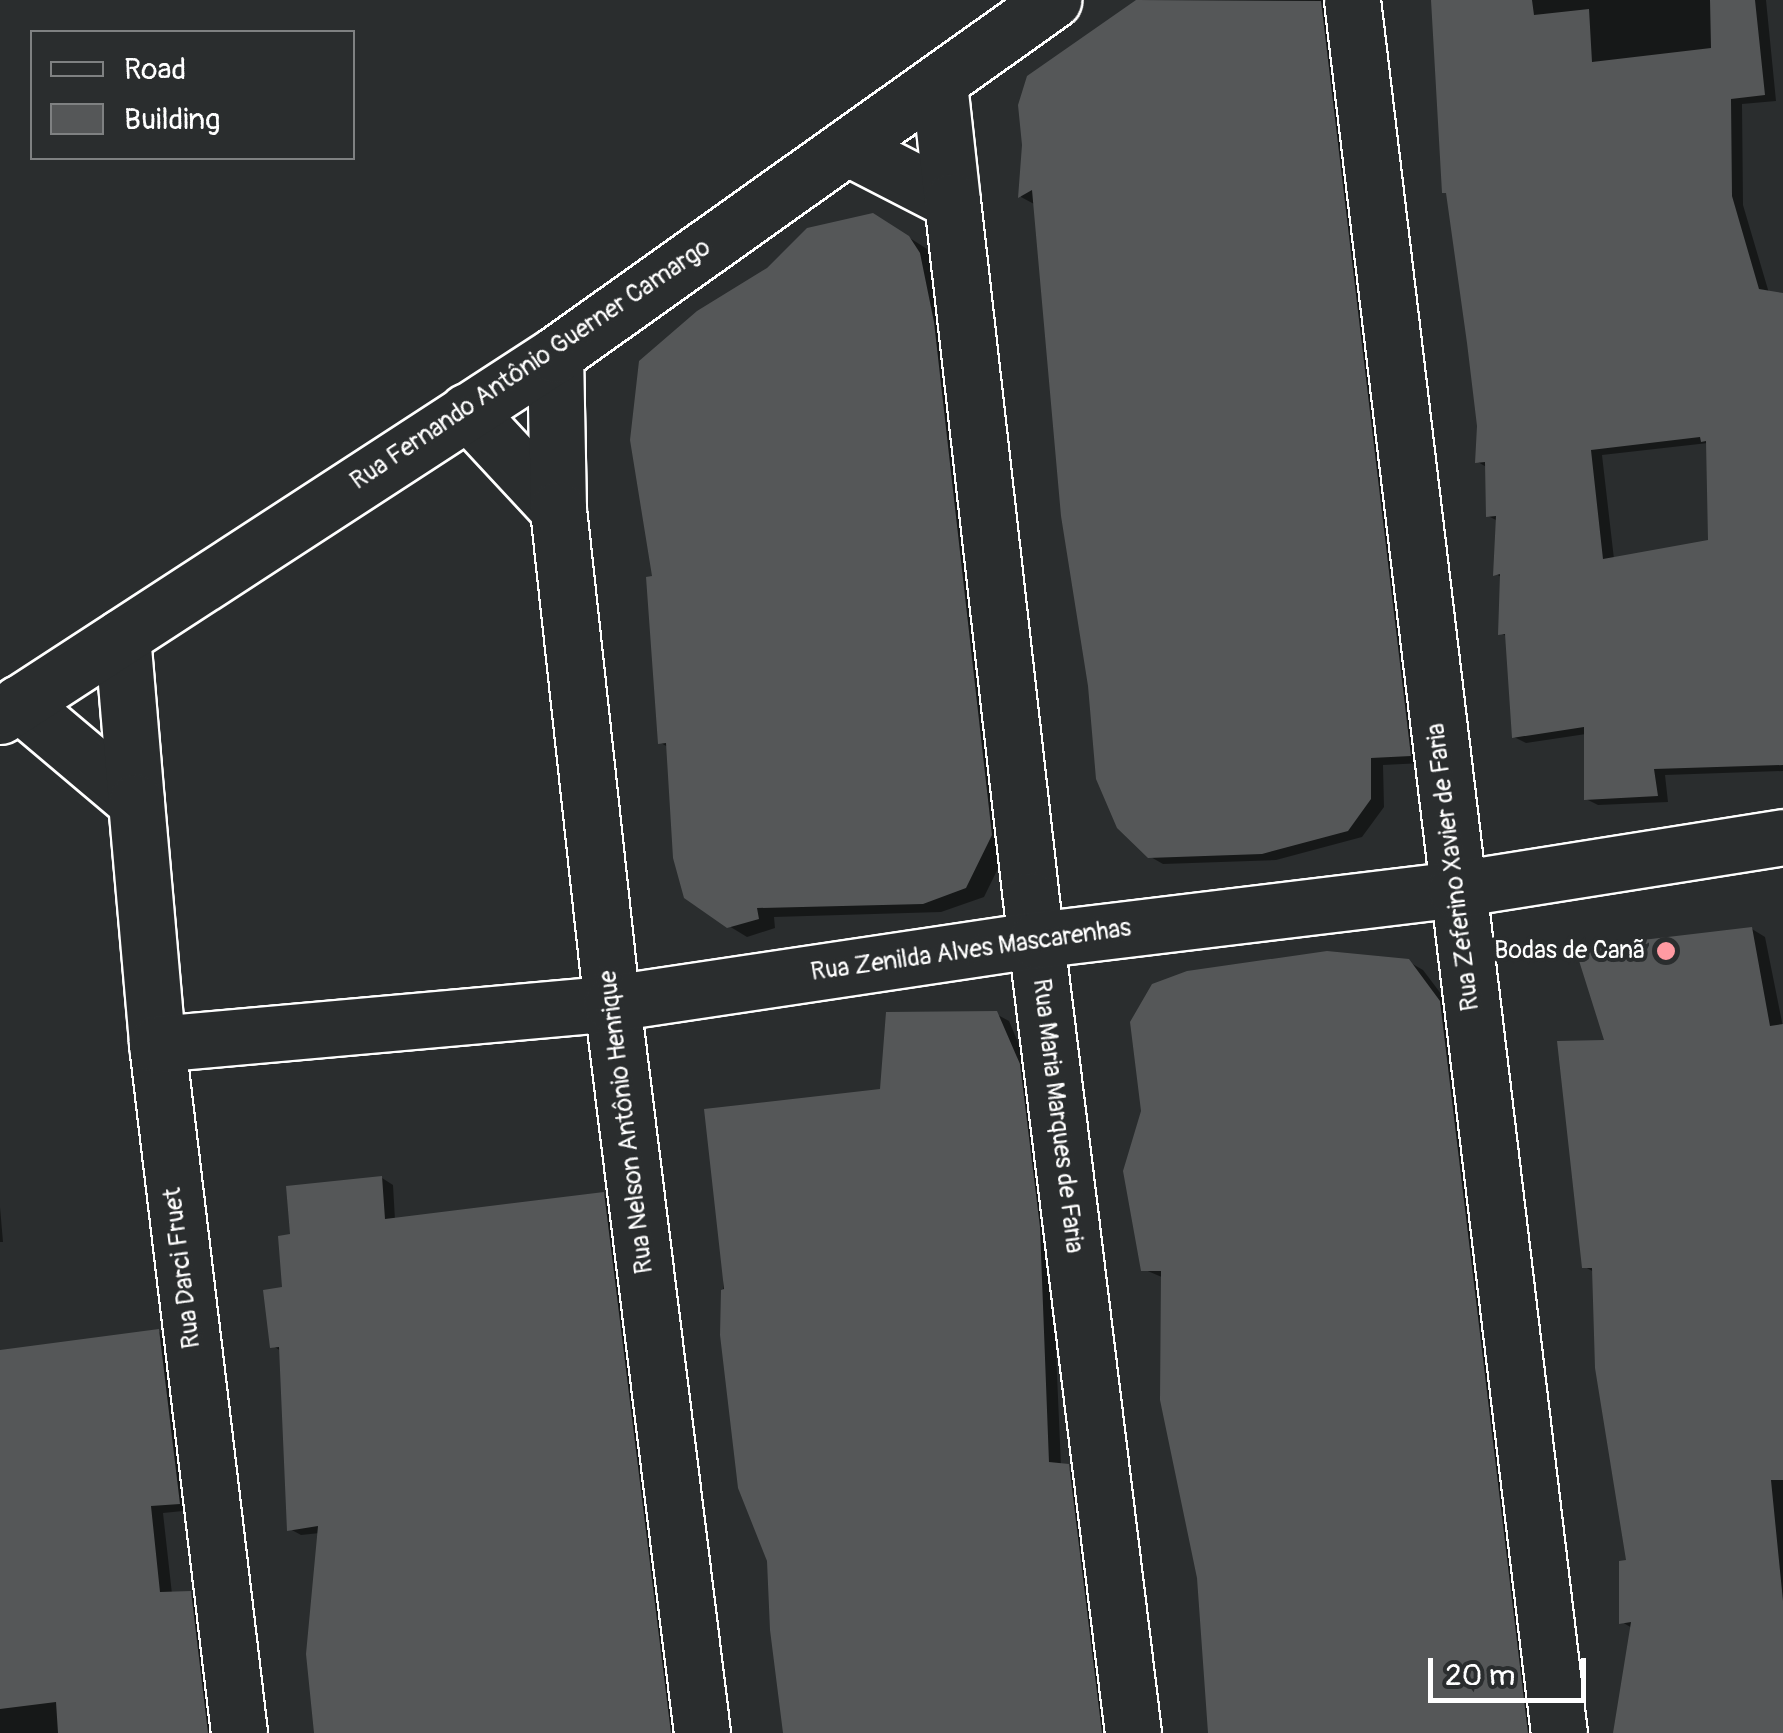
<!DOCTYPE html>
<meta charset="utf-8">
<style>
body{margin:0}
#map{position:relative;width:1783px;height:1733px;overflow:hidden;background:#2a2d2e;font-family:Pangolin,sans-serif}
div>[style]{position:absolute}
.shadow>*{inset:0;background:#0007}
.building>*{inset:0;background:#555758}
.roads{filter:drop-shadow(2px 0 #fff) drop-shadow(-2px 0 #fff) drop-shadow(0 2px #fff) drop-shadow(0 -2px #fff)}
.minor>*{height:55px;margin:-27.5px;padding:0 27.5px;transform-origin:27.5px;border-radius:27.5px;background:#2a2d2e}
.dots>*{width:28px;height:28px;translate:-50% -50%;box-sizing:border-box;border:5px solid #2a2d2e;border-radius:50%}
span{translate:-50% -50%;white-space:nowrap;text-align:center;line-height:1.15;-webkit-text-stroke:8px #2a2d2e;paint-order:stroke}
.street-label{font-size:25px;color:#fff}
.poi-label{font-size:25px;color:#fff}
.right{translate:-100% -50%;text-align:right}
.legend{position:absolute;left:30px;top:30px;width:325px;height:130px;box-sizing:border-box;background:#2a2d2e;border:2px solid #7f8182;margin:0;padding:12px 18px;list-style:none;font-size:30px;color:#fff}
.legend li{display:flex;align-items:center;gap:20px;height:50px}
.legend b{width:50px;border:2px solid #7f8182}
.scale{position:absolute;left:1428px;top:1658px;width:158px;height:45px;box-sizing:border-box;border:5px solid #fff;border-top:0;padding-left:12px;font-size:30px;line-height:35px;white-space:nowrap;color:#fff;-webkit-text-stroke:8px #2a2d2e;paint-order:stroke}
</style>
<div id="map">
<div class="shadow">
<i style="clip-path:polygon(1146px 0,1329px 0,1423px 763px,1383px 765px,1384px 807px,1362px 837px,1276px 860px,1163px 864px,1149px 856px,1090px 685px,1034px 204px,1021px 197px,1029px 77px)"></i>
<i style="clip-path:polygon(evenodd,1433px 0,1766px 0,1776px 101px,1742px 104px,1743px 205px,1769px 293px,1783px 295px,1783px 771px,1665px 775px,1668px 802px,1598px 805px,1586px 799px,1586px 734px,1526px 743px,1514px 737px,1508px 637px,1500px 633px,1503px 578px,1496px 574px,1498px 521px,1488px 516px,1488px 468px,1478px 462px,1480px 426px,1433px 0,1708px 443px,1710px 542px,1614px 559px,1602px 455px,1708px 443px)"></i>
<i style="clip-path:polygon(891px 226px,927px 249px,937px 265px,1009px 846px,984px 897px,941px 912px,774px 917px,775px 928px,747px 937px,729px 926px,668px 747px,661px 743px,655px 578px)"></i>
<i style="clip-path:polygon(1752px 929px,1765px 937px,1783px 1027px,1783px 1733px,1648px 1733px,1632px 1628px,1622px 1622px,1629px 1562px,1594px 1272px,1585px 1267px,1607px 1042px)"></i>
<i style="clip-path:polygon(1409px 962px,1423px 970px,1454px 1011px,1540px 1733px,1211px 1733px,1200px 1577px,1164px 1278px,1143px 1269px)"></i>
<i style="clip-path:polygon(996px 1014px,1009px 1021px,1031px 1073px,1051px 1236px,1061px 1466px,1081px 1474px,1112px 1733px,785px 1733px,769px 1561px,722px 1336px,724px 1254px,882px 1091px)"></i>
<i style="clip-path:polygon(382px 1178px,393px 1185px,395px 1220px,603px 1194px,614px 1201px,680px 1733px,319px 1733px,320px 1533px,301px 1535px,290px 1529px,281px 1351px,273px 1346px,293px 1236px)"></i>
<i style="clip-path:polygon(0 1207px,3px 1242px,0 1242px)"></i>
<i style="clip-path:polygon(159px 1332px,172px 1340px,193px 1510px,163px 1513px,172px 1594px,190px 1593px,204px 1601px,221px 1733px,0 1733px,0 1352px)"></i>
</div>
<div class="building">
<i style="clip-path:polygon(1136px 0,1321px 1px,1411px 756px,1371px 758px,1371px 799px,1348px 831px,1262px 854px,1148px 858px,1117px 828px,1096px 779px,1088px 686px,1061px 516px,1032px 190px,1018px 198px,1022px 145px,1018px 105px,1027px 76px)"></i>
<i style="clip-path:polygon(evenodd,1431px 0,1532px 0,1534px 15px,1589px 9px,1592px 62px,1711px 48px,1710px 0,1755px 0,1765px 95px,1731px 99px,1732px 196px,1759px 289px,1783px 293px,1783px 765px,1654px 769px,1658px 796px,1584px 800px,1584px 727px,1512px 738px,1505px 634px,1498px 635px,1500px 574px,1493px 576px,1496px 516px,1486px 517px,1485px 462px,1475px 463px,1477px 426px,1467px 343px,1446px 193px,1442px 193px,1431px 0,1700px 437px,1701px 442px,1706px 441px,1708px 540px,1603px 559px,1591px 450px,1700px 437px)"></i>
<i style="clip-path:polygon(873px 213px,909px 236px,920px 253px,934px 322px,992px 835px,966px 888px,923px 904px,757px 908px,759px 919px,727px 928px,684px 898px,673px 858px,666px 743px,658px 744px,646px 577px,652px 576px,630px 440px,639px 361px,697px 311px,767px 268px,807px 228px)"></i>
<i style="clip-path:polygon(1752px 927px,1770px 1026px,1783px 1024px,1783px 1480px,1771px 1480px,1783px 1601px,1783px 1733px,1613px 1733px,1631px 1622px,1619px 1624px,1619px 1561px,1626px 1560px,1595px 1368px,1592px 1268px,1582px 1268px,1557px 1041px,1604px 1040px,1575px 948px)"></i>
<i style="clip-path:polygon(1327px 951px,1409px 959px,1440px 1001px,1528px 1733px,1208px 1733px,1197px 1578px,1160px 1400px,1161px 1271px,1141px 1271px,1123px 1171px,1141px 1111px,1130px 1022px,1152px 984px,1187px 971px)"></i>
<i style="clip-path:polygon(997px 1011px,1020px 1064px,1040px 1227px,1049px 1462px,1069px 1464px,1102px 1733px,783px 1733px,770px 1630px,767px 1561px,738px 1488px,720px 1335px,721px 1290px,724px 1289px,704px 1109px,880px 1089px,886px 1012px)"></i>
<i style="clip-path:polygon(382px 1176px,385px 1219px,604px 1192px,671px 1733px,314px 1733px,306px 1654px,318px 1526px,287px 1531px,279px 1347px,270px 1348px,263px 1290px,282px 1287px,278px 1236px,290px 1234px,286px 1186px)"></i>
<i style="clip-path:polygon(159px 1329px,180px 1504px,151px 1506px,160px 1592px,191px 1591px,208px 1733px,58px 1733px,56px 1702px,0 1709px,0 1350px)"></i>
</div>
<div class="roads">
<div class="minor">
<i style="left:1352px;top:0;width:1745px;rotate:83.19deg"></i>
<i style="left:847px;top:147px;width:118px;rotate:27.2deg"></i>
<i style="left:952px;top:201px;width:119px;rotate:-96.3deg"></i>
<i style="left:952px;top:201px;width:703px;rotate:83.55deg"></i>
<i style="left:1031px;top:900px;width:839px;rotate:83.02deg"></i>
<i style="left:467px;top:411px;width:134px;rotate:47.1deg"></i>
<i style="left:558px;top:509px;width:154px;rotate:-91.1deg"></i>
<i style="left:558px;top:509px;width:497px;rotate:83.8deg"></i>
<i style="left:612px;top:1003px;width:736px;rotate:82.97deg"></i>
<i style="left:19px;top:703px;width:153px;rotate:40.2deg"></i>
<i style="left:136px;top:802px;width:166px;rotate:-94.8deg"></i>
<i style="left:0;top:716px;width:662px;rotate:-33.04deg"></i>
<i style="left:555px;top:355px;width:612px;rotate:-35.48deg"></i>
<i style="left:136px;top:802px;width:243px;rotate:85deg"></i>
<i style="left:157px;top:1044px;width:694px;rotate:83.21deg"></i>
<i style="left:157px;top:1044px;width:457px;rotate:-5.1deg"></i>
<i style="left:612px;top:1003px;width:429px;rotate:-8.5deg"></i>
<i style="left:1036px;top:940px;width:423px;rotate:-6.9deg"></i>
<i style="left:1456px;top:889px;width:331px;rotate:-9deg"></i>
</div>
</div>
<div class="dots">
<i style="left:1666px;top:951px;background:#ff9aa2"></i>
</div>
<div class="street-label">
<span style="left:531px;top:365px;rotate:-34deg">Rua Fernando Antônio Guerner Camargo</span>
<span style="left:1454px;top:867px;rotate:-97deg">Rua Zeferino Xavier de Faria</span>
<span style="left:971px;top:951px;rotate:-8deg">Rua Zenilda Alves Mascarenhas</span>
<span style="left:1057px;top:1116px;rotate:83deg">Rua Maria Marques de Faria</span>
<span style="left:627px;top:1122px;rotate:-97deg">Rua Nelson Antônio Henrique</span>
<span style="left:183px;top:1268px;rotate:-97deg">Rua Darci Fruet</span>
</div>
<div class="poi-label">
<span class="right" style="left:1646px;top:951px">Bodas de Canã</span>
</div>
<ul class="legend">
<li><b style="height:12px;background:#2a2d2e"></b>Road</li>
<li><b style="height:28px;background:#555758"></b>Building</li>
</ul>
<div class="scale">20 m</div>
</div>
